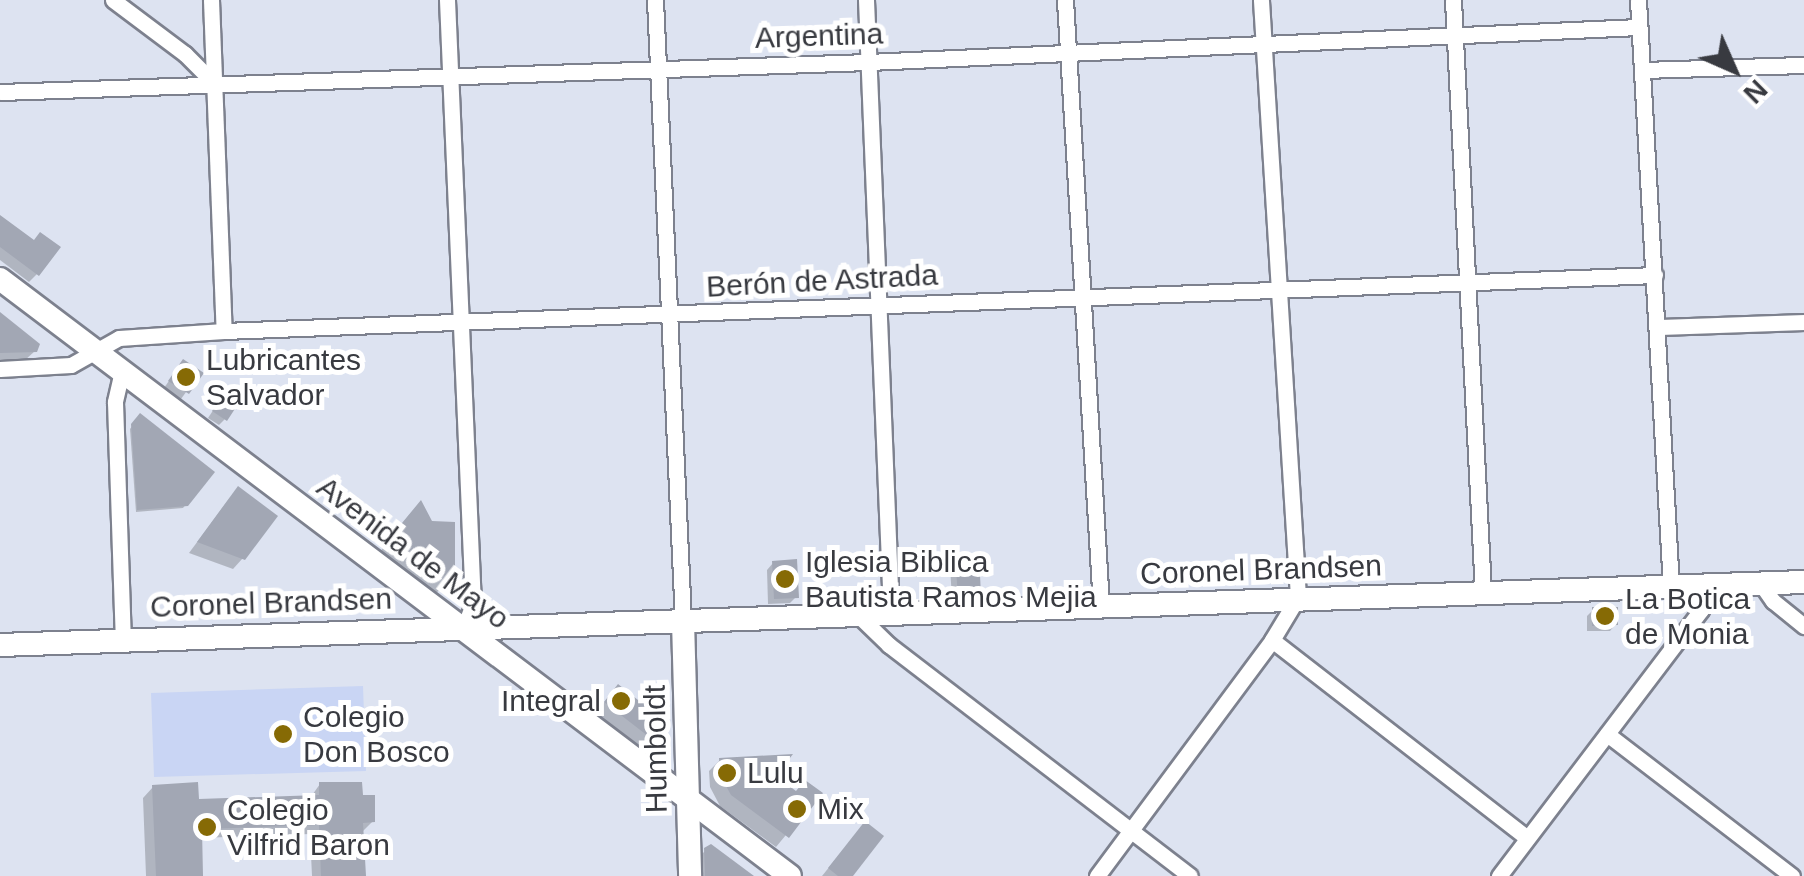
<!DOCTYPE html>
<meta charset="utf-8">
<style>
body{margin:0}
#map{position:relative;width:1804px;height:876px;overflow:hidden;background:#dde3f1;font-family:Arial,sans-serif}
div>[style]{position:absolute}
.green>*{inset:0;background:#c9d5f4}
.shadow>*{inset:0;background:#0003}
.building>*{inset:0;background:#a2a7b4}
.roads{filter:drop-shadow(2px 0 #7d818e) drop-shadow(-2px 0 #7d818e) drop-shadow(0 2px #7d818e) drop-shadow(0 -2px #7d818e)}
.street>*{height:15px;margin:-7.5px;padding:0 7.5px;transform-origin:7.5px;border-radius:7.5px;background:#fff}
.secondary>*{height:22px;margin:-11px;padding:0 11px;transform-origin:11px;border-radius:11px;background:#fff}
.dots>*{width:28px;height:28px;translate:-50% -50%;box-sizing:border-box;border:5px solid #fff;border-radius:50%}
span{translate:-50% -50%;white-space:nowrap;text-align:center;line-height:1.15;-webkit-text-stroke:10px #fff;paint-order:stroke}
.street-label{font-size:30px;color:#383a40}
.poi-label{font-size:30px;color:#383a40}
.left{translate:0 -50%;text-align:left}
.right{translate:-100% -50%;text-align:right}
.north{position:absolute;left:1684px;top:20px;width:100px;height:100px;-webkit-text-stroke:8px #fff;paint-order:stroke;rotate:135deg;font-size:28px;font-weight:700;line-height:40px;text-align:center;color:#383a40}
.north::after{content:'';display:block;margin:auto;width:35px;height:45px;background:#383a40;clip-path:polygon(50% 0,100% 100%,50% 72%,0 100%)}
</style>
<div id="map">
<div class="green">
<i style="clip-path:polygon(363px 686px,366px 771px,154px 777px,151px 693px)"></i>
</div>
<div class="shadow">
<i style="clip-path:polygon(0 218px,37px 274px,29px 282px,0 260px)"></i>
<i style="clip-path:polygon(0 315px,35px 351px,24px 361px,0 362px)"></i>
<i style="clip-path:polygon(178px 368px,200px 373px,181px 399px,164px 388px)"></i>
<i style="clip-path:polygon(222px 397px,225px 419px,219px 425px,208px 418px)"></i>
<i style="clip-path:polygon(140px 416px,212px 472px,183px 508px,136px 512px,130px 429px)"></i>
<i style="clip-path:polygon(229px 499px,243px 558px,233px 569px,189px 553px)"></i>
<i style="clip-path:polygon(410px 514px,453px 578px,435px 594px,379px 553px)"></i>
<i style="clip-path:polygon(957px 559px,979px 594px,972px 600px,952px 601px,950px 565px)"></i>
<i style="clip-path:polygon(773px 563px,796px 597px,790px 603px,768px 604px,767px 570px)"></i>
<i style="clip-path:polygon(1593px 610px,1616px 624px,1610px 631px,1587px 631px,1587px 616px)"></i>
<i style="clip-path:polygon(607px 699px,664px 740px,644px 754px,595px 714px)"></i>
<i style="clip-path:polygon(720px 760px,773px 777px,795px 794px,820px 794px,776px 847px,720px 806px,710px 787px,709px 771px)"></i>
<i style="clip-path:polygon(320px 784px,360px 798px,373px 821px,363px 831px,363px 876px,312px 876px,310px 834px,199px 838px,201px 876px,146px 876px,143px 798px,153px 787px,196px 801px,310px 798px)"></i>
<i style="clip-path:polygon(855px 835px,849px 876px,822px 876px)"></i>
<i style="clip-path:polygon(706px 850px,749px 876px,697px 876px,697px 859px)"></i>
</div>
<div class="building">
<i style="clip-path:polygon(0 215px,34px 240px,40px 232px,61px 247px,39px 276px,0 247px)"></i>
<i style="clip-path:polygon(0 312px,40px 344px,37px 352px,0 353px)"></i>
<i style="clip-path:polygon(183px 359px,204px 373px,189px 394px,168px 381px)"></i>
<i style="clip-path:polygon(228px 388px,242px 398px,227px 421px,212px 411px)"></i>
<i style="clip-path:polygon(140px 413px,215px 472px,188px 506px,137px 510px,131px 424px)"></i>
<i style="clip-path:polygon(238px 486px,278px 516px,245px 560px,197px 542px)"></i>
<i style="clip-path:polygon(421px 500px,432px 521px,455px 522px,455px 579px,448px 584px,388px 540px)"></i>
<i style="clip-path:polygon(979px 555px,981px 595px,958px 596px,955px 557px)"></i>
<i style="clip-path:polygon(797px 559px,799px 598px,774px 599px,772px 561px)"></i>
<i style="clip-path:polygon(1592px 607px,1618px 607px,1618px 625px,1592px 626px)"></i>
<i style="clip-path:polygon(618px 684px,638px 700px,642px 694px,668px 693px,667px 741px,657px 743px,604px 702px)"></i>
<i style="clip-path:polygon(793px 754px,776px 776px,796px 791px,805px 780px,823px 793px,789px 838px,731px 795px,720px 775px,719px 758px)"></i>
<i style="clip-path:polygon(198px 782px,199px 799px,319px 795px,319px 782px,362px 782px,363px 795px,375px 795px,375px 822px,363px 823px,366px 876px,321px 876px,319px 825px,202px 829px,203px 876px,156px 876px,152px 785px)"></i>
<i style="clip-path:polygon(865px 821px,884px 836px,853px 876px,838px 876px,828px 868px)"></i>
<i style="clip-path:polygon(711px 844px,754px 876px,705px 876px,704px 848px)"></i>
</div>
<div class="roads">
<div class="street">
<i style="left:113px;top:0;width:90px;rotate:36.9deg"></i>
<i style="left:185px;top:54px;width:42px;rotate:45deg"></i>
<i style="left:211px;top:0;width:331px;rotate:87.8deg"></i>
<i style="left:447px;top:0;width:605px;rotate:87.54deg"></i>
<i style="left:473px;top:604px;width:26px;rotate:111deg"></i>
<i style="left:655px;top:0;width:622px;rotate:87.42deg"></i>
<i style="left:866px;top:0;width:614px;rotate:87.66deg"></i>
<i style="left:1065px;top:0;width:607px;rotate:86.6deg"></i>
<i style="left:1453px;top:0;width:593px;rotate:87.1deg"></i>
<i style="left:1638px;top:0;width:588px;rotate:86.78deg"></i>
<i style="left:1643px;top:70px;width:161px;rotate:-1.8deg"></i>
<i style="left:0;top:92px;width:869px;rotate:-1.98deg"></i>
<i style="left:868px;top:62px;width:772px;rotate:-2.6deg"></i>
<i style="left:1660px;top:327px;width:144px;rotate:-2deg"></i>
<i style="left:0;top:369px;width:71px;rotate:-3.2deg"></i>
<i style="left:71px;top:365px;width:55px;rotate:-29.4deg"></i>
<i style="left:119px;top:338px;width:105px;rotate:-3.8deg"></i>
<i style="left:224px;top:331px;width:1432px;rotate:-2.24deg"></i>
<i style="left:122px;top:371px;width:32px;rotate:103deg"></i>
<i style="left:115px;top:402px;width:236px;rotate:88.1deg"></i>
<i style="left:1761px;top:584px;width:21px;rotate:55deg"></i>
<i style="left:1773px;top:601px;width:40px;rotate:39deg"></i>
<i style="left:857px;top:614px;width:45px;rotate:44.1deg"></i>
<i style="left:889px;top:645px;width:379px;rotate:37.5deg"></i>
<i style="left:1272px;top:640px;width:323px;rotate:37.8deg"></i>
<i style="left:1607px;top:734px;width:233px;rotate:37.5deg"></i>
<i style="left:1097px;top:876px;width:294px;rotate:-53.4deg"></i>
<i style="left:1272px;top:640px;width:50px;rotate:-58.8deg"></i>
<i style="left:1298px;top:597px;width:598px;rotate:-93.55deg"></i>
<i style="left:1499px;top:876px;width:334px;rotate:-52.8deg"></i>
<i style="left:1701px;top:610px;width:28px;rotate:-64deg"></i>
</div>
<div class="secondary">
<i style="left:0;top:279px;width:990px;rotate:37.08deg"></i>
<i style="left:683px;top:621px;width:255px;rotate:88.4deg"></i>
<i style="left:0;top:645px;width:1805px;rotate:-2deg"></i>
</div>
</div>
<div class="dots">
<i style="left:186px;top:377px;background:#866a05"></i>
<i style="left:785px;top:579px;background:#866a05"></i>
<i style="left:1605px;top:616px;background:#866a05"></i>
<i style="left:621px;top:701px;background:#866a05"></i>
<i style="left:283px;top:734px;background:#866a05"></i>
<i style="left:727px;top:773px;background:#866a05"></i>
<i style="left:797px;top:809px;background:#866a05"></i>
<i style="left:207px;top:827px;background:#866a05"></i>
</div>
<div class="street-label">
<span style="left:819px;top:36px;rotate:-2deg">Argentina</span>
<span style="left:822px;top:281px;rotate:-3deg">Berón de Astrada</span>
<span style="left:413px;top:553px;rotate:37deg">Avenida de Mayo</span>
<span style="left:1261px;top:570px;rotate:-2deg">Coronel Brandsen</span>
<span style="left:271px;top:603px;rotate:-2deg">Coronel Brandsen</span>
<span style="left:656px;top:749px;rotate:-91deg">Humboldt</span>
</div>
<div class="poi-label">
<span class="left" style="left:206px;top:377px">Lubricantes<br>Salvador</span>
<span class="left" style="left:805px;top:579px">Iglesia Biblica<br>Bautista Ramos Mejia</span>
<span class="left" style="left:1625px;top:616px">La Botica<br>de Monia</span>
<span class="right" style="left:601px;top:701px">Integral</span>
<span class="left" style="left:303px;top:734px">Colegio<br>Don Bosco</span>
<span class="left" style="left:747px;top:773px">Lulu</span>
<span class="left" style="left:817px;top:809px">Mix</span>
<span class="left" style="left:227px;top:827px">Colegio<br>Vilfrid Baron</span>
</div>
<div class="north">N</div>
</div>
